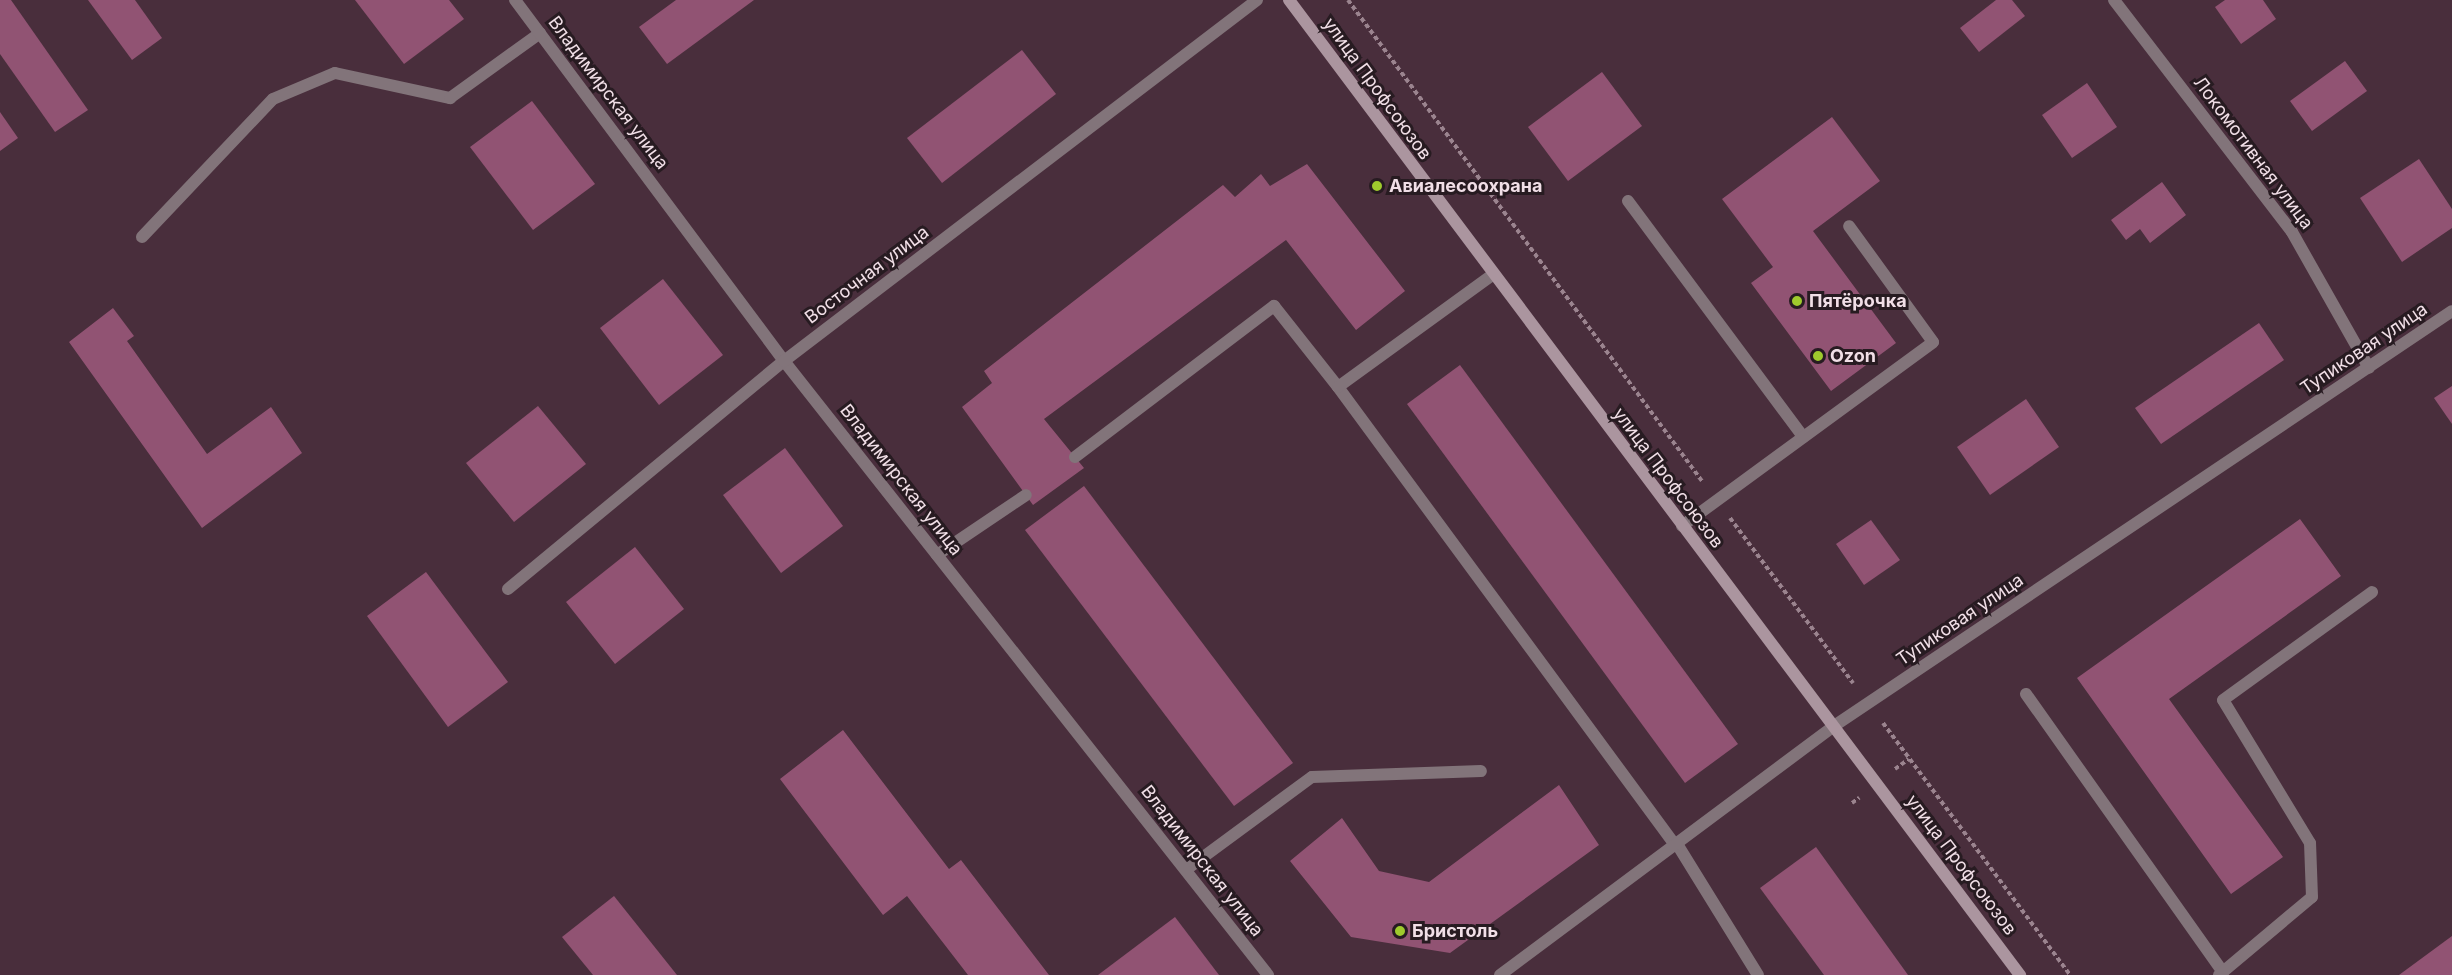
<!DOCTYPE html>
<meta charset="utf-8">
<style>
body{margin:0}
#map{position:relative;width:2452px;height:975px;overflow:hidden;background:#492e3c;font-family:Inter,sans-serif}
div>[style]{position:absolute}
.building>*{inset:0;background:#915373}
.path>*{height:4px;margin-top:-2px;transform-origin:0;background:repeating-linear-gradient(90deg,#9b848f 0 4.5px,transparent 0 7.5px)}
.lane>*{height:12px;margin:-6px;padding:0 6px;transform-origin:6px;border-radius:6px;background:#82747a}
.street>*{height:12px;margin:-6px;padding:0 6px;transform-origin:6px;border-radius:6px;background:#82747a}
.secondary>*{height:12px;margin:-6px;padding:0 6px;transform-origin:6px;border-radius:6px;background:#ab959f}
.dots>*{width:16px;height:16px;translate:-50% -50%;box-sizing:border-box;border:3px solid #271b21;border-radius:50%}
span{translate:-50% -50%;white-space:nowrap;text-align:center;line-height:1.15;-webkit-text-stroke:6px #271b21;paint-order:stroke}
.street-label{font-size:18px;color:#f1dfe7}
.poi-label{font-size:18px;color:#f1dfe7;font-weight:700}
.left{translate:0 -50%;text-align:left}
</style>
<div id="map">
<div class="building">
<i style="clip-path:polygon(0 0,11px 0,88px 110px,55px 132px,0 54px)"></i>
<i style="clip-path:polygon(88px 0,135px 0,162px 38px,132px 60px)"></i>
<i style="clip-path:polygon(355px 0,449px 0,464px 19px,404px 64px)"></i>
<i style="clip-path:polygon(676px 0,754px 0,667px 64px,639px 27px)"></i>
<i style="clip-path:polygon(1996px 0,2012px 0,2025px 16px,1979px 52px,1960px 28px)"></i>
<i style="clip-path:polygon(2225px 0,2263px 0,2276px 19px,2241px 44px,2215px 7px)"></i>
<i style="clip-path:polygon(1022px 50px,1056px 94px,942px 183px,907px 138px)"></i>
<i style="clip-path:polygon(2345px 61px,2367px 91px,2312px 131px,2290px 101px)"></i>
<i style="clip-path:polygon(1602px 72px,1642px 126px,1568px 181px,1528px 127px)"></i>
<i style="clip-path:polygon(2087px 83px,2117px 127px,2072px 158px,2042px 115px)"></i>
<i style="clip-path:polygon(532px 101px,595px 184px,533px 230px,470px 147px)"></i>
<i style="clip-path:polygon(0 112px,18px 138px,0 151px)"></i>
<i style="clip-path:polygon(1832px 117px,1880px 181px,1813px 231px,1896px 343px,1831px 391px,1751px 283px,1773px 267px,1722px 199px)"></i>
<i style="clip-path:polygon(2419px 159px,2452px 209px,2452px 228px,2402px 262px,2360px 198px)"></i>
<i style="clip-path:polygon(1307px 164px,1405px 291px,1356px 330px,1286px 240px,1044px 419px,1084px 468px,1033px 505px,962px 407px,992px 383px,984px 371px,1223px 185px,1235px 197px,1261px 174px,1270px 186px)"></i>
<i style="clip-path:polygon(2162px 182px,2186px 215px,2150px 243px,2140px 229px,2126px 240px,2111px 220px)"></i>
<i style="clip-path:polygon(663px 279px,723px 355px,659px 405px,600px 328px)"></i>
<i style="clip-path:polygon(113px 308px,134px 336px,127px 341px,207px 454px,271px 407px,302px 453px,202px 528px,69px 342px)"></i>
<i style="clip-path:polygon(2259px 323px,2284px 360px,2161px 444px,2135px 408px)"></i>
<i style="clip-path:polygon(1460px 365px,1738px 744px,1685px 783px,1407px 404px)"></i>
<i style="clip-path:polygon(2452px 386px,2452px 424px,2434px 398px)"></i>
<i style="clip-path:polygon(2026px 399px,2059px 447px,1990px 495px,1957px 447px)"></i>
<i style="clip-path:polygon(538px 406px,586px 464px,514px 522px,466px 463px)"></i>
<i style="clip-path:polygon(785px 448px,843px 526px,781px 573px,723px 495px)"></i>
<i style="clip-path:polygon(1084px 486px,1293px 763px,1234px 806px,1025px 530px)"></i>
<i style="clip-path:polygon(2300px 519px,2341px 576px,2169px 699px,2283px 857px,2231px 894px,2077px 678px)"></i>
<i style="clip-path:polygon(1871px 520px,1900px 560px,1864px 585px,1836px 544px)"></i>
<i style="clip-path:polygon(635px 547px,684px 609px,615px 664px,566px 602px)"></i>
<i style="clip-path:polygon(426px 572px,508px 682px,448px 727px,367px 616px)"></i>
<i style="clip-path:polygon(843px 730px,949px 869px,961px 860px,1049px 975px,968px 975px,907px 896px,883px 915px,780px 779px)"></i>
<i style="clip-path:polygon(1559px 785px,1599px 845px,1450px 953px,1351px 937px,1290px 861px,1342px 818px,1379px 871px,1429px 882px)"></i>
<i style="clip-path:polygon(1816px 847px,1908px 975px,1824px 975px,1760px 888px)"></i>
<i style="clip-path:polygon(614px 896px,677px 975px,593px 975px,562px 937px)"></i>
<i style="clip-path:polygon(1175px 917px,1219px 975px,1098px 975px)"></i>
<i style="clip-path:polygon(2452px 936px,2452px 975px,2399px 975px)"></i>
</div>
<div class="path">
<i style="left:1348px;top:0;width:597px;rotate:53.65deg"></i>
<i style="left:1730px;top:518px;width:206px;rotate:53.3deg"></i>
<i style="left:1883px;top:723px;width:314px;rotate:53.4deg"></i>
<i style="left:1895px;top:769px;width:17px;rotate:-36deg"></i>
<i style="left:1852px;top:803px;width:9px;rotate:-36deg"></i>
</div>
<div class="lane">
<i style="left:1628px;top:201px;width:294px;rotate:53.4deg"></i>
<i style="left:142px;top:237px;width:190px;rotate:-46.5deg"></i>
<i style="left:273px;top:99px;width:67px;rotate:-22.8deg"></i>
<i style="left:335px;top:73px;width:118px;rotate:12.3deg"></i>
<i style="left:450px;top:98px;width:111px;rotate:-35.8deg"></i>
<i style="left:1338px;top:387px;width:569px;rotate:53.65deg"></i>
<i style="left:1075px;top:457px;width:250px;rotate:-37.2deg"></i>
<i style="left:1274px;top:306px;width:103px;rotate:51.7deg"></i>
<i style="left:1338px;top:387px;width:190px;rotate:-36deg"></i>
<i style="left:1682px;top:526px;width:311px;rotate:-36.2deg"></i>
<i style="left:1933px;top:342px;width:143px;rotate:-125.9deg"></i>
<i style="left:937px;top:555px;width:107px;rotate:-34deg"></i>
<i style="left:2026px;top:694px;width:341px;rotate:54.7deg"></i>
<i style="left:1677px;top:844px;width:154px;rotate:58.3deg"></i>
<i style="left:1187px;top:869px;width:155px;rotate:-36.4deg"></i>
<i style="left:1312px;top:777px;width:169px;rotate:-2deg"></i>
<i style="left:2219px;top:975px;width:121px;rotate:-40deg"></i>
<i style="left:2312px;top:897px;width:54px;rotate:-92.1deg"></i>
<i style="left:2310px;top:843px;width:167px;rotate:-121.3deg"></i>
<i style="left:2223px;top:700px;width:184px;rotate:-35.9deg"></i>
</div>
<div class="street">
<i style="left:515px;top:0;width:450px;rotate:53.3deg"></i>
<i style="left:784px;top:361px;width:782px;rotate:51.75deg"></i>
<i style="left:2114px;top:0;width:292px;rotate:52.5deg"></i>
<i style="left:2292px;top:232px;width:156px;rotate:60.5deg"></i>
<i style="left:508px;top:589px;width:358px;rotate:-39.6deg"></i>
<i style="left:784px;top:361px;width:595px;rotate:-37.35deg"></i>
<i style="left:1500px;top:975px;width:417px;rotate:-36.7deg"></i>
<i style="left:1834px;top:726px;width:744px;rotate:-33.88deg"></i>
</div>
<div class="secondary">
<i style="left:1289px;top:0;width:1219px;rotate:53.14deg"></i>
</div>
<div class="dots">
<i style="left:1377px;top:186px;background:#9fca2d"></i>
<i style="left:1797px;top:301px;background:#9fca2d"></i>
<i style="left:1818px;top:356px;background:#9fca2d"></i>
<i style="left:1400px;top:931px;background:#9fca2d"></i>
</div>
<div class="street-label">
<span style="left:1377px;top:89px;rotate:54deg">улица Профсоюзов</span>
<span style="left:608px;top:93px;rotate:53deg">Владимирская улица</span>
<span style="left:2253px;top:153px;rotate:53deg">Локомотивная улица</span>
<span style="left:867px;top:275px;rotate:-37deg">Восточная улица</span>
<span style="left:2364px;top:349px;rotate:-34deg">Тупиковая улица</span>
<span style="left:1668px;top:478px;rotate:53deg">улица Профсоюзов</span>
<span style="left:901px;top:480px;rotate:52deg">Владимирская улица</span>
<span style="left:1960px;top:620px;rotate:-34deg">Тупиковая улица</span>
<span style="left:1202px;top:861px;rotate:52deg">Владимирская улица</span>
<span style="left:1961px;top:865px;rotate:53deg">улица Профсоюзов</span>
</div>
<div class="poi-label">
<span class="left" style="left:1389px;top:186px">Авиалесоохрана</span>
<span class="left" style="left:1809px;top:301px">Пятёрочка</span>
<span class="left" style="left:1830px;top:356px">Ozon</span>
<span class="left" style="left:1412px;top:931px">Бристоль</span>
</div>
</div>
